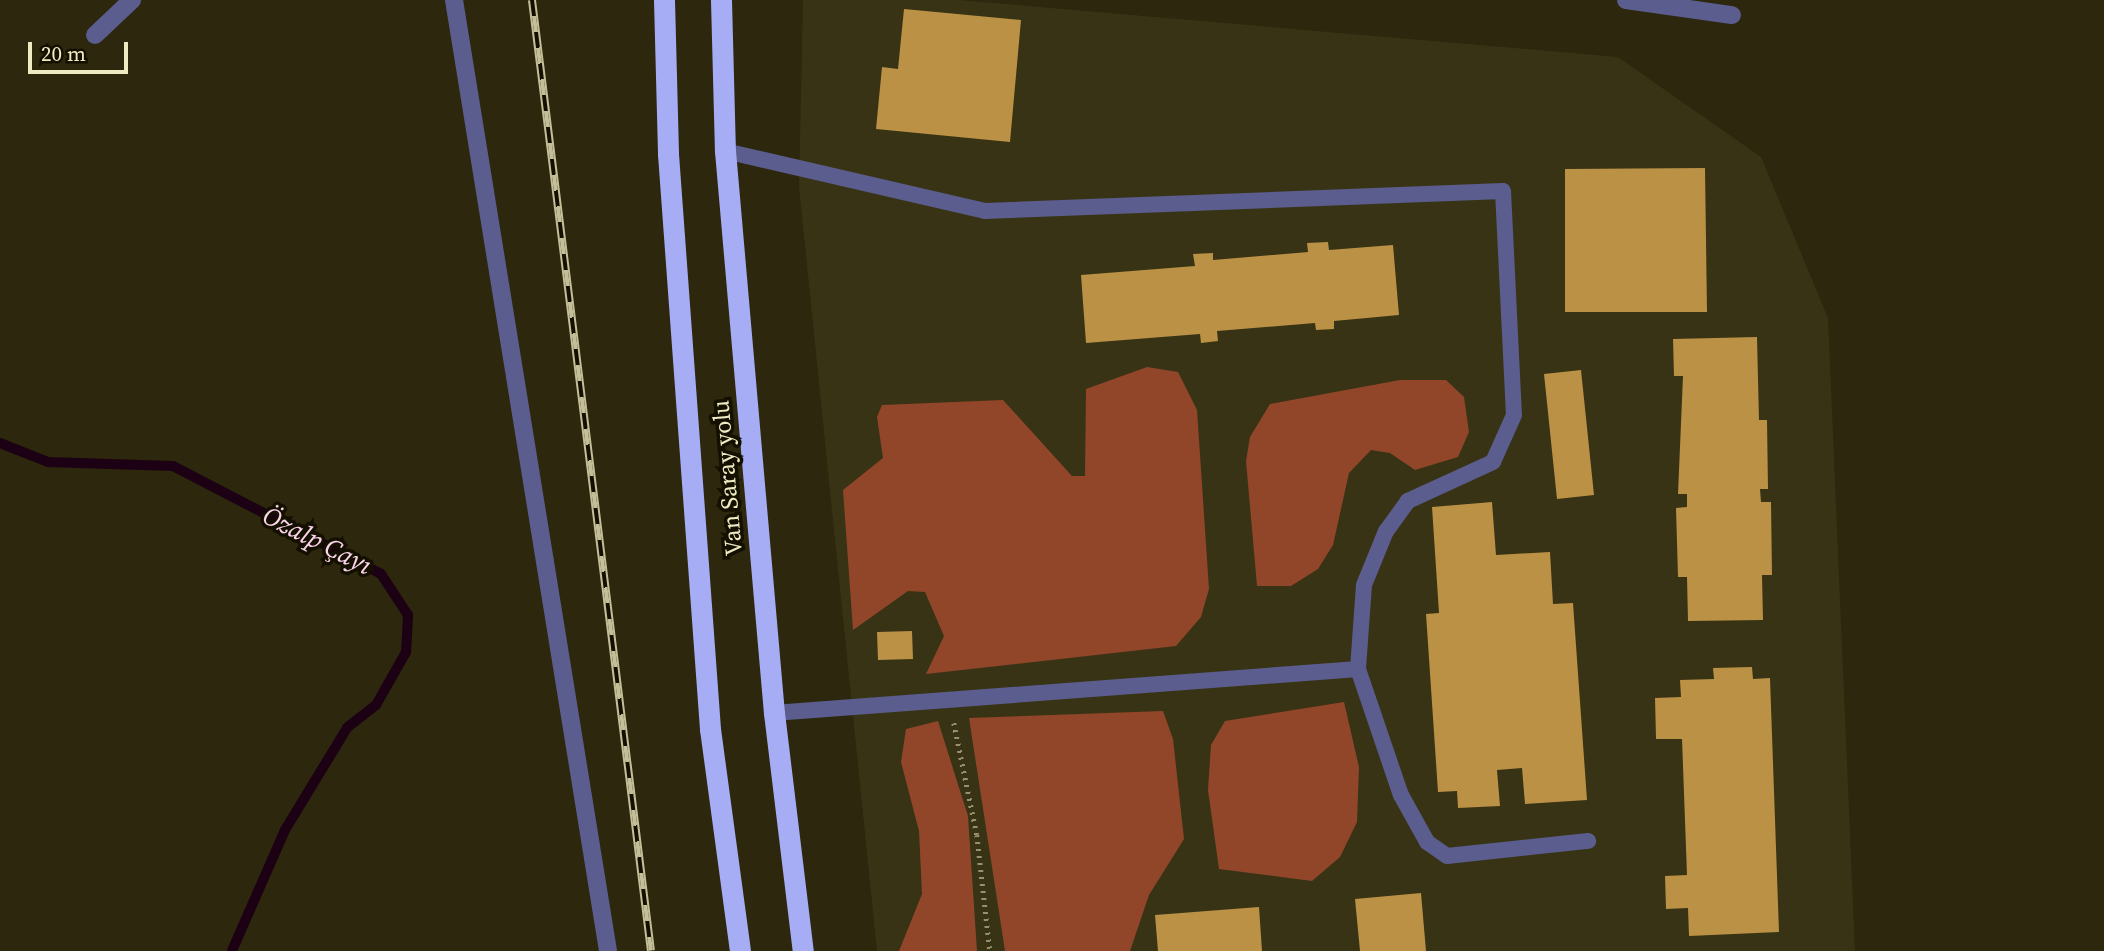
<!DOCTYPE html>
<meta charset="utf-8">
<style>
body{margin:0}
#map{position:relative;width:2104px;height:951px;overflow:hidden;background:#2c270d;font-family:"Source Serif 4",serif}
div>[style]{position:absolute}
.built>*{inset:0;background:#383315}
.forest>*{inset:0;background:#91462a}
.stream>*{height:10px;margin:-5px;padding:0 5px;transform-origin:5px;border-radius:5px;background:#1c0014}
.building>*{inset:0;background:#bb9145}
.path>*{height:4.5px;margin-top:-2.25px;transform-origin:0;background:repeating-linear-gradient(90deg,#979170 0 2px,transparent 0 7px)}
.lane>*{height:16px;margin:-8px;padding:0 8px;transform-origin:8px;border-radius:8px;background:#5a5d8d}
.street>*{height:18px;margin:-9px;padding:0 9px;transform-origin:9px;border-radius:9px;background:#5a5d8d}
.highway>*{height:21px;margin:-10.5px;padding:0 10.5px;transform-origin:10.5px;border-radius:10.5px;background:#a7adf4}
.rail>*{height:8px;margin-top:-4px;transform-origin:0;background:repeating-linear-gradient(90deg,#141000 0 16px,#c4be99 0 32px);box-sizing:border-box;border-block:2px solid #c4be99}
span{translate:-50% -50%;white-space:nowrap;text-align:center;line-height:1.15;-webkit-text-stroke:7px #141000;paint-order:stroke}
.street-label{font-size:24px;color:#f0eac2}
.water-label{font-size:26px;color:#fdd4ee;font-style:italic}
.scale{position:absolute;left:28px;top:42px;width:100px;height:32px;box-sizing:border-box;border:4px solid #f0eac2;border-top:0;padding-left:9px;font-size:21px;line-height:24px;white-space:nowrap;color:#f0eac2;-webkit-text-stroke:5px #141000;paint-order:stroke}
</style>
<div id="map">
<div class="built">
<i style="clip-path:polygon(803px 0,959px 0,1618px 57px,1761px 157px,1828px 318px,1855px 951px,877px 951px,799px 187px)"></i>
</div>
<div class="forest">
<i style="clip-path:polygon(1147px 367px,1178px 372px,1197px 410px,1209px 589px,1201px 617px,1176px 646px,926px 674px,944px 636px,925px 592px,908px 591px,853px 630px,843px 490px,883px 458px,877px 417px,882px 405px,1003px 400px,1072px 476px,1085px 476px,1086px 389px)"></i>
<i style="clip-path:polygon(1400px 380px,1446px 380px,1464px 397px,1469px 432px,1458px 457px,1415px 470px,1390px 453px,1371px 450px,1349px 473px,1333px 545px,1318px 569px,1291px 586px,1257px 586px,1246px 461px,1250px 437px,1270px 404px)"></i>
<i style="clip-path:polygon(1344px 702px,1359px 767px,1357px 822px,1340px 857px,1312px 881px,1219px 869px,1208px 790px,1211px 745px,1225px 721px)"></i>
<i style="clip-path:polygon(1163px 711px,1173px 739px,1184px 839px,1149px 895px,1130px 951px,1005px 951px,969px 718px)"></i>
<i style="clip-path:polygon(938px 721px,968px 816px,977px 951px,899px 951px,922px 894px,919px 831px,901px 762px,906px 729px)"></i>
</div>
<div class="stream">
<i style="left:0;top:443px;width:52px;rotate:21.6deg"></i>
<i style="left:48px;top:462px;width:125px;rotate:1.8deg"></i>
<i style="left:173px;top:466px;width:234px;rotate:27.4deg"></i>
<i style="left:381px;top:574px;width:49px;rotate:56.6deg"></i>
<i style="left:408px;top:615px;width:37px;rotate:93deg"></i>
<i style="left:406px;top:652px;width:61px;rotate:119.5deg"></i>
<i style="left:376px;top:705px;width:37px;rotate:142deg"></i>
<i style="left:347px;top:728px;width:119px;rotate:121.3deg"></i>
<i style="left:285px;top:830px;width:132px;rotate:113.7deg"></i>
</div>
<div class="building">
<i style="clip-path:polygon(904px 9px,1021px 20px,1010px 142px,876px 129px,882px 67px,898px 69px)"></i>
<i style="clip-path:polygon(1705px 168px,1707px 312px,1565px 312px,1565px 169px)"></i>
<i style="clip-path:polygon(1328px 242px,1329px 250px,1393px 245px,1399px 315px,1334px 321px,1334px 329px,1316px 330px,1315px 323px,1217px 331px,1218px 341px,1201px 343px,1200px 334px,1086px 343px,1081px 275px,1195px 266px,1193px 254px,1213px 253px,1213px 260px,1308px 252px,1307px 243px)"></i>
<i style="clip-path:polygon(1757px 337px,1759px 420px,1767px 420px,1768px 489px,1760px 489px,1761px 502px,1771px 502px,1772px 575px,1762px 575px,1763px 620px,1688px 621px,1687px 577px,1678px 577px,1676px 508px,1687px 507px,1687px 494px,1678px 494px,1683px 376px,1674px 376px,1673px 339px)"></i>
<i style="clip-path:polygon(1581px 370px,1594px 495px,1557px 499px,1544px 374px)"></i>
<i style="clip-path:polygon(1492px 502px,1496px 555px,1550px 552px,1553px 604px,1573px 603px,1587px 800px,1525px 804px,1522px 768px,1497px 770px,1500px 806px,1458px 808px,1457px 791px,1438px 792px,1426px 614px,1439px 613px,1432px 507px)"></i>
<i style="clip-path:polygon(912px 631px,913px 659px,878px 660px,877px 632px)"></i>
<i style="clip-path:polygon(1752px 667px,1753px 679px,1770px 678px,1779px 932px,1689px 936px,1688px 908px,1666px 909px,1665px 876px,1687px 875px,1682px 739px,1656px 739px,1655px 698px,1681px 697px,1680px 680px,1714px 679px,1713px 668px)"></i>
<i style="clip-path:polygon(1421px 893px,1426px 951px,1360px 951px,1355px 899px)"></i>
<i style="clip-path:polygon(1259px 907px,1262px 951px,1158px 951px,1155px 915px)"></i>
</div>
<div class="path">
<i style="left:954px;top:723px;width:114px;rotate:78.4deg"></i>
<i style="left:977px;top:835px;width:117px;rotate:83.6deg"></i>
</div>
<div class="lane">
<i style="left:725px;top:151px;width:267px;rotate:13deg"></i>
<i style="left:985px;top:211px;width:518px;rotate:-2.21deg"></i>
<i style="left:1503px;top:191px;width:224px;rotate:87.2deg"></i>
<i style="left:1514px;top:415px;width:51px;rotate:114.1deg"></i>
<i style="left:1493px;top:462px;width:94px;rotate:155.4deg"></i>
<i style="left:1408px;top:501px;width:37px;rotate:126deg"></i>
<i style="left:1386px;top:531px;width:58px;rotate:112.2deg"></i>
<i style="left:1364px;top:585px;width:84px;rotate:94.1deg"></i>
<i style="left:1358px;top:669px;width:586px;rotate:175.69deg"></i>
<i style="left:1358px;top:669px;width:133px;rotate:71.2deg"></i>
<i style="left:1401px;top:795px;width:54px;rotate:61deg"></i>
<i style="left:1427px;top:842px;width:24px;rotate:35deg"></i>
<i style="left:1447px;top:856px;width:142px;rotate:-6.1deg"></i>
</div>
<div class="street">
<i style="left:454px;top:0;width:963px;rotate:80.8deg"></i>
<i style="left:1626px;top:0;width:107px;rotate:8.1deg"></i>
<i style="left:95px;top:35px;width:51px;rotate:-43.4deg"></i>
</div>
<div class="highway">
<i style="left:664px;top:0;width:154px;rotate:88.5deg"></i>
<i style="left:668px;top:154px;width:577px;rotate:85.82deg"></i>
<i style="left:710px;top:729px;width:224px;rotate:82.3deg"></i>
<i style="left:721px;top:0;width:151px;rotate:88.5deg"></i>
<i style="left:725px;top:151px;width:564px;rotate:85.02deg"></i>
<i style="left:774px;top:713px;width:240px;rotate:83.1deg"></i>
</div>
<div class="rail">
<i style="left:532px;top:0;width:958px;rotate:82.87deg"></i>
</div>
<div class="street-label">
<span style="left:727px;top:478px;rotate:-95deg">Van Saray yolu</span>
</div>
<div class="water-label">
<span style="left:317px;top:541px;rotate:27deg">Özalp Çayı</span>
</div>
<div class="scale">20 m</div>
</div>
